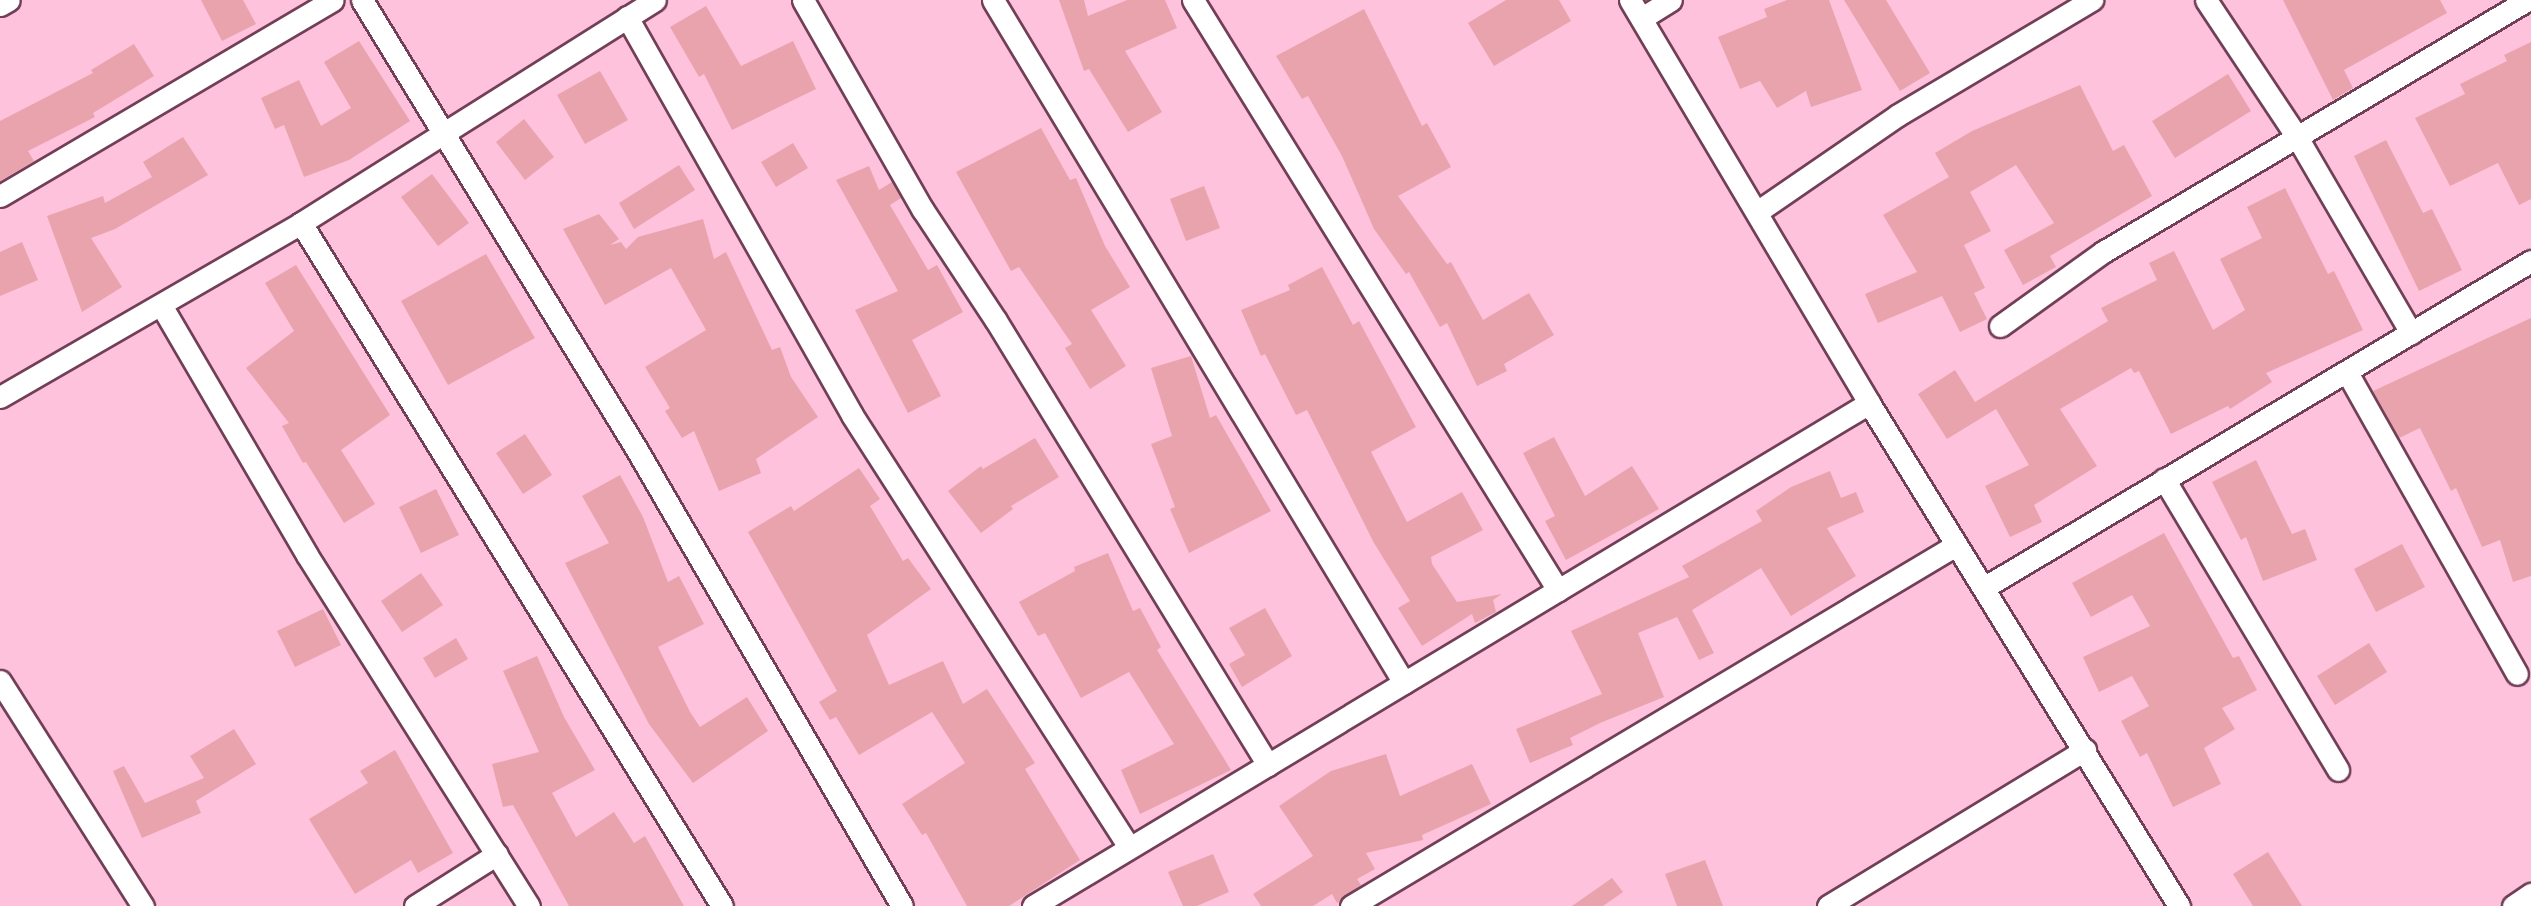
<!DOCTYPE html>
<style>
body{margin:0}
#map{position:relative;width:2531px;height:906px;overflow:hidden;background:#fec2dd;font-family:Ubuntu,sans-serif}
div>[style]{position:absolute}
.building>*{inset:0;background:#e9a3ac}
.roads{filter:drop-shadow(2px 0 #713f57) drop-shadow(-2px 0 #713f57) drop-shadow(0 2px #713f57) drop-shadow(0 -2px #713f57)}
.street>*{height:21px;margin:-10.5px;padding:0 10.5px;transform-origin:10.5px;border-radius:10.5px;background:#fff}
span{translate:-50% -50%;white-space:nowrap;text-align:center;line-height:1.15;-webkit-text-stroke:5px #fcf5f8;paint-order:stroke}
</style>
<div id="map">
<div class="building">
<i style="clip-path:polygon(201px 0,243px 0,256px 24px,222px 41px)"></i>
<i style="clip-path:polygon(1059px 0,1084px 0,1088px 16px,1127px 0,1165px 0,1177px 28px,1125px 51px,1162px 112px,1128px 132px,1089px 69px,1084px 71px)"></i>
<i style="clip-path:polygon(1506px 0,1559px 0,1571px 21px,1494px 66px,1468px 23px)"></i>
<i style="clip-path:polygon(1787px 0,1829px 0,1862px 90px,1811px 107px,1806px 91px,1777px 108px,1760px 81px,1740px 89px,1718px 37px,1767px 17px,1764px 9px)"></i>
<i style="clip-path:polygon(1844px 0,1886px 0,1930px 73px,1900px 91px)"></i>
<i style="clip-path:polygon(2283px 0,2440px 0,2447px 13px,2344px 70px,2353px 88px,2333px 100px)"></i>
<i style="clip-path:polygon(706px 6px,741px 66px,793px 41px,816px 89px,732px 130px,704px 74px,699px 77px,670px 27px)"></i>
<i style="clip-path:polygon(1364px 9px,1422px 126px,1427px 123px,1451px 167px,1398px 196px,1447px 264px,1451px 262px,1483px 320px,1529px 293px,1554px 335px,1504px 364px,1507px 371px,1477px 386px,1447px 323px,1440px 327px,1409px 272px,1406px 274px,1374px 229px,1342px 156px,1308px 96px,1302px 99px,1276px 56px)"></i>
<i style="clip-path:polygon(359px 41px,410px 121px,349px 160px,304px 177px,284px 125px,275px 129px,261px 98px,299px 80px,321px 126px,351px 108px,324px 62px)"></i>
<i style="clip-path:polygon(2531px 42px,2531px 199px,2519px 205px,2498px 163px,2450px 186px,2415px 118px,2465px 94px,2460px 84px,2507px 61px,2504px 55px)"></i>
<i style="clip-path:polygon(134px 44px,154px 76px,93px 113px,95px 117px,28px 151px,34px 161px,0 181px,0 121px,93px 73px,91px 70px)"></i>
<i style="clip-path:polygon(600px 71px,628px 120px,585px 144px,557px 95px)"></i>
<i style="clip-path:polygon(2228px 74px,2251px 111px,2175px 158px,2152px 121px)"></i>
<i style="clip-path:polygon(2080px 85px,2113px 151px,2124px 145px,2152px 196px,2050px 256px,2056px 267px,2023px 285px,2004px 250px,2054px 223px,2016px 165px,1970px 192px,1991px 231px,1964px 245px,1985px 288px,1974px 293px,1987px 319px,1960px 332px,1942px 296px,1878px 323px,1865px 294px,1917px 272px,1883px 215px,1949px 177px,1935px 153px,1972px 131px)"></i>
<i style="clip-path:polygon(524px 119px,554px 157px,525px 180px,496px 142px)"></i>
<i style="clip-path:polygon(1041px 128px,1070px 180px,1076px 178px,1105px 246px,1130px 287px,1091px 310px,1126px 366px,1090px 389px,1065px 348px,1072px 344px,1019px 267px,1011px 271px,956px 172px)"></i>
<i style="clip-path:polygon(183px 137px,208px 175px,115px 229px,91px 238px,122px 287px,82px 312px,47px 216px,103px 196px,105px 203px,152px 177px,143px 162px)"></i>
<i style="clip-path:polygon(2386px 140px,2423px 213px,2432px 209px,2462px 270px,2419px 291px,2354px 156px)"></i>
<i style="clip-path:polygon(793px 143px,808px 168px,776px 187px,761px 162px)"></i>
<i style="clip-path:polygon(679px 165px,695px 190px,634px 229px,619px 203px)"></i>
<i style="clip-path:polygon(869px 166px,879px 190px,892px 182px,901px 198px,890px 205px,928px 270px,937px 265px,963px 312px,912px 340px,941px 396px,908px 413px,855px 310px,898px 291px,836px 180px)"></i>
<i style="clip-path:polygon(432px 174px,469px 223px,438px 246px,401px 197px)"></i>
<i style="clip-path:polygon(1204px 186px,1220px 228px,1186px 241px,1170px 199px)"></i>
<i style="clip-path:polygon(2285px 188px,2328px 274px,2334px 271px,2363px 330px,2266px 373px,2272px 382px,2230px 409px,2228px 406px,2171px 434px,2139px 371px,2134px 373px,2131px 368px,2060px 409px,2097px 466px,2034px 505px,2042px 522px,2010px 537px,1985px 486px,2029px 465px,1996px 409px,1947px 439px,1918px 394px,1955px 370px,1975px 402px,2108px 321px,2101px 308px,2157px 280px,2149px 263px,2174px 251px,2213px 330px,2245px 310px,2220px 259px,2262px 238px,2247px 207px)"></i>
<i style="clip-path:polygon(599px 214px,619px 239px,610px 245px,621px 242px,626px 249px,638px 237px,703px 219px,714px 259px,726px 252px,772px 350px,780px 347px,791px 377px,818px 417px,756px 459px,761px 473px,719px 491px,694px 431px,682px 438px,665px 411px,670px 408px,645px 367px,706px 330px,671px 268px,605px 305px,563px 229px)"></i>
<i style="clip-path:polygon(22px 242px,38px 280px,0 296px,0 252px)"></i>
<i style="clip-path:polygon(486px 254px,535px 338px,448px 385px,401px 301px)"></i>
<i style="clip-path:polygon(296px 265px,390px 415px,341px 450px,375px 504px,344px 523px,306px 462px,303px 463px,282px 426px,289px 423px,246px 368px,294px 331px,265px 283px)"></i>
<i style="clip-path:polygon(1322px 267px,1353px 325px,1359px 321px,1416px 427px,1371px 452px,1407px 522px,1462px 492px,1483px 530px,1431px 557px,1432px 564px,1457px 602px,1502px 594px,1493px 600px,1496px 612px,1475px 623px,1472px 614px,1422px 646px,1398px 608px,1410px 601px,1374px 543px,1307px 410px,1296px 415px,1265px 354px,1261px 356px,1241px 310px,1290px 290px,1288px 285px)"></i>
<i style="clip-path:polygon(2531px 318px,2531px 576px,2513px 582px,2500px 540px,2482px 547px,2456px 488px,2451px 491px,2420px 428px,2399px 438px,2373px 391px)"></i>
<i style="clip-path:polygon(1191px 356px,1210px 418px,1216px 415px,1271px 511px,1189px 553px,1170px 509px,1175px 507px,1151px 444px,1172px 436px,1151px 368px)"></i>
<i style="clip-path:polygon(525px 434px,552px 475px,523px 494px,496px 453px)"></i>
<i style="clip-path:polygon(1554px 437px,1585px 496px,1632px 466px,1659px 509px,1566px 560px,1545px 521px,1555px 516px,1523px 453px)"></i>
<i style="clip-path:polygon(1035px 438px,1059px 477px,1011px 506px,1013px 509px,981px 533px,948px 491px,981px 466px,983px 469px)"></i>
<i style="clip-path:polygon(2256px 460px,2292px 534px,2305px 529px,2317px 560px,2263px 581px,2246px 537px,2241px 540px,2212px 482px)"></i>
<i style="clip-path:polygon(859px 468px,880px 499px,870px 506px,903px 561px,908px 558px,931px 589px,867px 635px,889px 685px,943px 661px,963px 704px,987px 689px,1035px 763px,1025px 769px,1080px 860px,1009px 906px,967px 906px,926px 833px,922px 835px,902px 804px,965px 763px,932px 712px,859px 755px,836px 717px,830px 720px,819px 702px,837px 691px,748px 532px,791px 506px,794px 511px)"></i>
<i style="clip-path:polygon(1830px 471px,1841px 498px,1856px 492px,1864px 512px,1827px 528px,1856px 576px,1791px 616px,1761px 568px,1692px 610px,1714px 653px,1699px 660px,1677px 617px,1638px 633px,1664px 697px,1600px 723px,1570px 738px,1573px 745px,1530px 763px,1516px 729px,1602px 694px,1571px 631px,1689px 577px,1682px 566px,1762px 521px,1756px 511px,1791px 487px)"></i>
<i style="clip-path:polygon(620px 475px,643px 517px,668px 582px,679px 576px,704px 624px,658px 647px,690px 712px,700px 727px,747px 697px,768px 731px,693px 783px,649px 724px,565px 563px,609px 543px,582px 496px)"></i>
<i style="clip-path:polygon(436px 489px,459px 535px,421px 553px,399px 507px)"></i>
<i style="clip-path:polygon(2164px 533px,2233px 658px,2239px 656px,2257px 690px,2222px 708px,2235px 729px,2204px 748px,2221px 784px,2173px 807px,2147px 753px,2140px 757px,2121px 721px,2149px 706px,2132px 676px,2099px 692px,2083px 657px,2150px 626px,2132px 595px,2091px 617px,2072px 583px)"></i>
<i style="clip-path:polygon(2402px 544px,2425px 587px,2376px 612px,2354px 569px)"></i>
<i style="clip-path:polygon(1108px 553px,1133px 611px,1140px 608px,1161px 647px,1157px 650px,1231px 770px,1140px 814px,1121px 770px,1174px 744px,1129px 672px,1081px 698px,1045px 633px,1038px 636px,1019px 602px,1075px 571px,1074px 567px)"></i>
<i style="clip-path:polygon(421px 573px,443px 605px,402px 632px,381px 601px)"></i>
<i style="clip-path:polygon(1265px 608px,1292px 656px,1242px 687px,1229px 664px,1245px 655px,1229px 628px)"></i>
<i style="clip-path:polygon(323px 609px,341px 645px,295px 667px,277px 631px)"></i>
<i style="clip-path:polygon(456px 638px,468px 659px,435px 678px,423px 658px)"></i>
<i style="clip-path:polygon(2369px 643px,2387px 672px,2335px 705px,2317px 676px)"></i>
<i style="clip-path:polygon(537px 656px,564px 717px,595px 770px,552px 793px,576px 837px,614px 812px,634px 843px,645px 836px,684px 906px,569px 906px,513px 805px,503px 807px,492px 764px,539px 752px,503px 671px)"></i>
<i style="clip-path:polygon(234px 729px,256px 764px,196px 801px,201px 813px,142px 838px,113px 771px,124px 766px,145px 803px,204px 778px,190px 756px)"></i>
<i style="clip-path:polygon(395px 750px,453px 853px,418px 873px,411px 860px,355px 894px,309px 819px,368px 783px,360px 771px)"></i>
<i style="clip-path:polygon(1386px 754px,1400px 796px,1472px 764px,1491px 804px,1422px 835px,1423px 840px,1366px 853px,1375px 869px,1357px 879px,1361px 885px,1337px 903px,1332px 894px,1313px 906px,1261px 906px,1253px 894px,1313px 856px,1279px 806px,1331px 771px)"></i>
<i style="clip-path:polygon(2268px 852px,2302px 906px,2253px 906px,2233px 874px)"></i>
<i style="clip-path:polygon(1213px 854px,1229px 892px,1197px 906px,1183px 906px,1168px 872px)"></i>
<i style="clip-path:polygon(1705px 860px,1723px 906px,1677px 906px,1665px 874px)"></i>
<i style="clip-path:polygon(1612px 878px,1623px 892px,1603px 906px,1572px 906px)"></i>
</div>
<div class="roads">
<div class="street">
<i style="left:362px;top:0;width:527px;rotate:58.57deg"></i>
<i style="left:637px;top:450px;width:527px;rotate:59.84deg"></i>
<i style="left:803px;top:0;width:242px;rotate:60.3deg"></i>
<i style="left:923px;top:210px;width:131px;rotate:56.6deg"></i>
<i style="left:995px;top:319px;width:523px;rotate:58.53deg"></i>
<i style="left:993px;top:0;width:797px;rotate:58.96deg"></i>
<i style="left:1193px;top:0;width:694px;rotate:58.26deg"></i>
<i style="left:1630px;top:0;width:469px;rotate:59.3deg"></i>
<i style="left:1869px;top:403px;width:591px;rotate:58.35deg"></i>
<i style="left:2206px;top:0;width:164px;rotate:56.4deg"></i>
<i style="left:2297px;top:137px;width:227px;rotate:59.8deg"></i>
<i style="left:0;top:5px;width:10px;rotate:-29deg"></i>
<i style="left:627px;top:17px;width:457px;rotate:60.5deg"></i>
<i style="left:852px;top:415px;width:513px;rotate:57.33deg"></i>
<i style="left:1642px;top:18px;width:34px;rotate:-32deg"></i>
<i style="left:0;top:196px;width:386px;rotate:-30.5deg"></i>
<i style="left:1757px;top:212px;width:171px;rotate:-34.5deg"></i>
<i style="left:1898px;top:115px;width:226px;rotate:-30.7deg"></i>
<i style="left:301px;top:223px;width:802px;rotate:58.35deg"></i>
<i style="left:161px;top:305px;width:290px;rotate:59.7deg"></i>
<i style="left:307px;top:555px;width:415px;rotate:57.7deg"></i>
<i style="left:2000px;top:326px;width:127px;rotate:-35.7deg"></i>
<i style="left:2103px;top:252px;width:493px;rotate:-30.7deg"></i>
<i style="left:2348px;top:374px;width:344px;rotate:60.6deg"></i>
<i style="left:0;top:397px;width:348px;rotate:-30deg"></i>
<i style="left:301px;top:223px;width:418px;rotate:-32.2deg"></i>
<i style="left:2164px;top:479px;width:339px;rotate:59.1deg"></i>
<i style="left:1985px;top:587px;width:636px;rotate:-30.84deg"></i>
<i style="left:0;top:681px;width:267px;rotate:57.6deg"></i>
<i style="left:415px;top:906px;width:97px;rotate:-32.4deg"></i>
<i style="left:1033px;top:906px;width:976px;rotate:-31.03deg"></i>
<i style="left:1351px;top:906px;width:705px;rotate:-30.82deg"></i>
<i style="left:1828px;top:906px;width:301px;rotate:-31.3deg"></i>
<i style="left:2513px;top:906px;width:22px;rotate:-34deg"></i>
</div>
</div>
</div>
